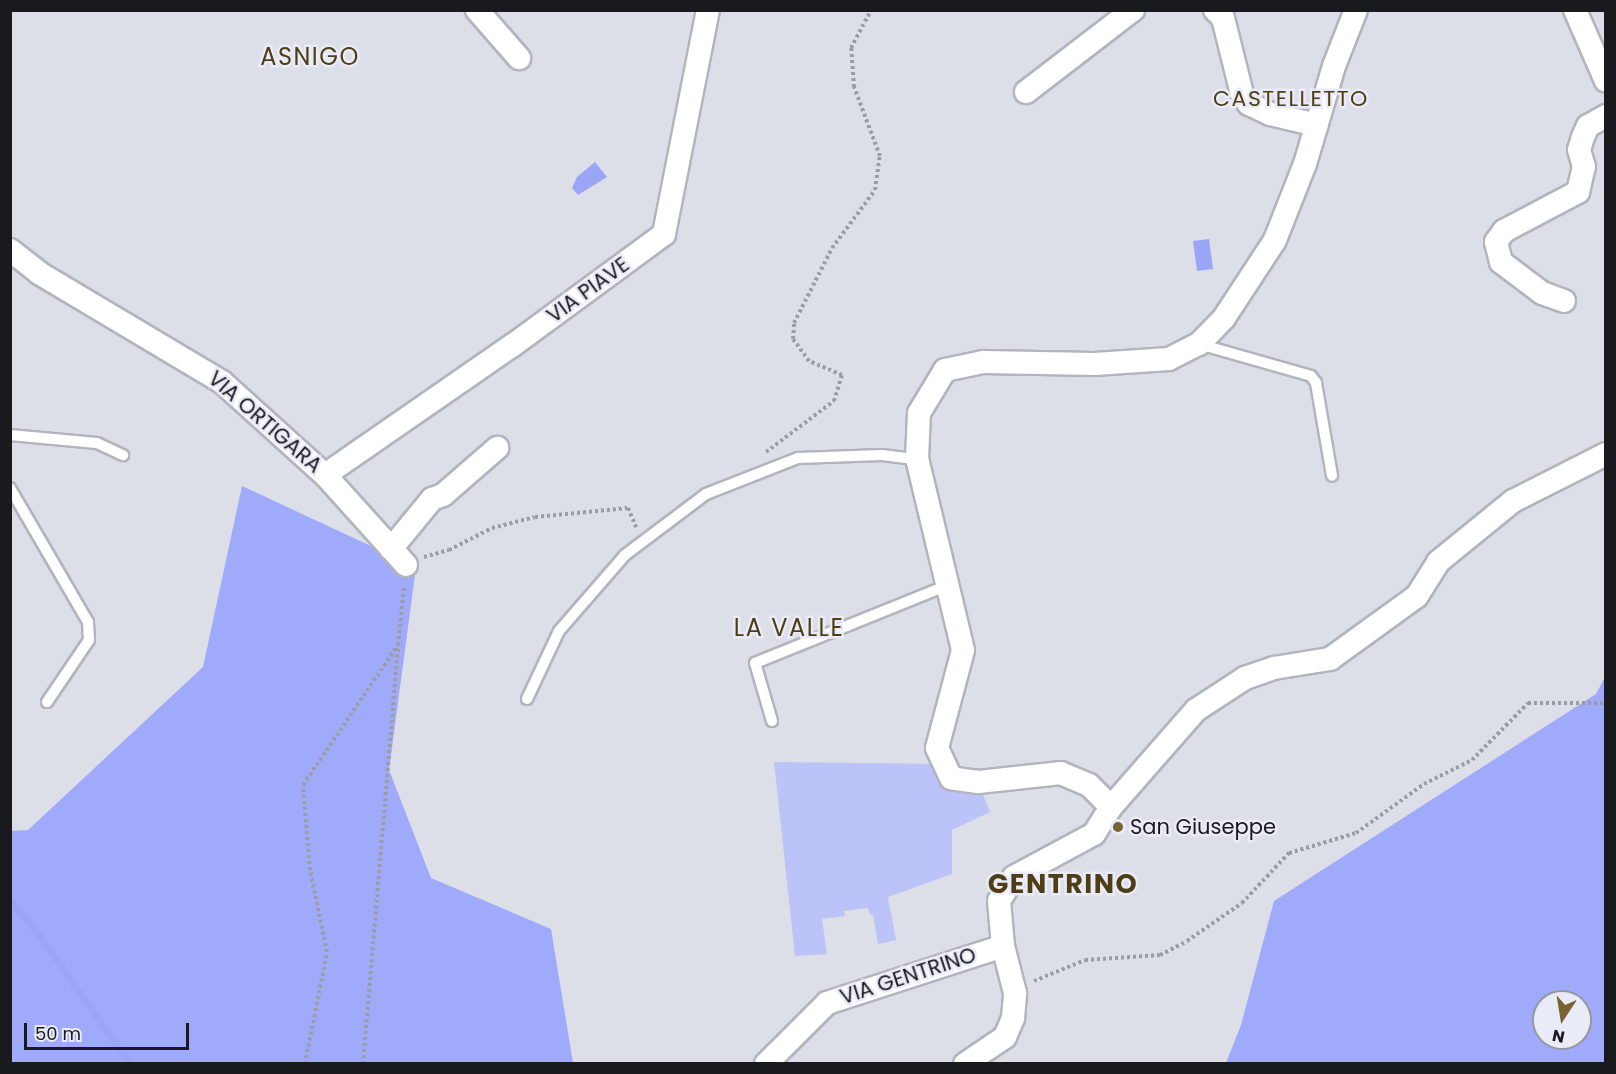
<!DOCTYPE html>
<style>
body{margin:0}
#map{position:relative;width:1616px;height:1074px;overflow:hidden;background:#dcdee8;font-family:Poppins,sans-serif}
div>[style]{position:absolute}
.green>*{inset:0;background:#bbc3f8}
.forest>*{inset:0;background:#9faafa}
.water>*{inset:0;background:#9aa5f5}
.stream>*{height:7px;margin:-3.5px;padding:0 3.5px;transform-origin:3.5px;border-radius:3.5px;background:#9aa5f5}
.path>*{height:4px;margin-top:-2px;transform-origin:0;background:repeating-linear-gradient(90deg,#9b9da5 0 3px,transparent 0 6px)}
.roads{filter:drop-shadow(2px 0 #b2b4be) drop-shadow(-2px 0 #b2b4be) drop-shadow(0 2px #b2b4be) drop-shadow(0 -2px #b2b4be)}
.service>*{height:10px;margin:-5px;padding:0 5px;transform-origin:5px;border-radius:5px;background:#fff}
.minor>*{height:22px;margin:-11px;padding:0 11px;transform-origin:11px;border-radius:11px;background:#fff}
.dots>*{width:16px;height:16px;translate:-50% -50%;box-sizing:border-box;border:3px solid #e9ebf6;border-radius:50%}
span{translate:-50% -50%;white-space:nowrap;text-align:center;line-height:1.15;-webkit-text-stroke:5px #e9ebf6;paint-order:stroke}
.street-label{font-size:21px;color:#191a1e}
.poi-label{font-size:21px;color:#191a1e}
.left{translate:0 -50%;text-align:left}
.neighbourhood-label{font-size:22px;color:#4e3d16;letter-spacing:1.5px}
.quarter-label{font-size:24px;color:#4e3d16;letter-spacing:1.5px}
.district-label{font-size:27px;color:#4e3d16;font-weight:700;letter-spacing:1.5px}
.frame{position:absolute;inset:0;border:12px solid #191a1e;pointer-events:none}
.north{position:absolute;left:1532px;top:990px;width:60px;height:60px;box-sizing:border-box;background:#e9ebf6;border:2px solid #9697a0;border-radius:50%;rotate:192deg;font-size:16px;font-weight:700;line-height:24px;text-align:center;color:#191a1e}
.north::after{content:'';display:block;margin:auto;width:21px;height:27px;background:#796333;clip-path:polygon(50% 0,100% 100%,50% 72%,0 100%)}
.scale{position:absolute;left:24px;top:1023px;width:165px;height:27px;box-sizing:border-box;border:3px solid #191a1e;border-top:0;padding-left:8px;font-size:18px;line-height:21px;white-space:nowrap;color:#191a1e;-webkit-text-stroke:4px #e9ebf6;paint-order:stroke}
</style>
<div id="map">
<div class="green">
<i style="clip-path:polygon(774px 762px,945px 764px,978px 782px,990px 812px,952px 830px,952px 874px,888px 897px,896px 940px,878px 944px,873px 915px,870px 915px,868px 908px,844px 911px,845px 916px,822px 919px,827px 954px,795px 956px)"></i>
</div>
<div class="forest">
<i style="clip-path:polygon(242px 486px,416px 567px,389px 770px,431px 878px,551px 929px,573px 1063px,11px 1063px,10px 831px,28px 830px,203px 667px)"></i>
<i style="clip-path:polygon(evenodd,1605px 677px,1605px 1063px,1226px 1063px,1241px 1025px,1274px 901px,1596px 694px,1605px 677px,1544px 1002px,1580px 1002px,1580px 1038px,1544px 1038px,1544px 1002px)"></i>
</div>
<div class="water">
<i style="clip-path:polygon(595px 162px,607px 177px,578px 195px,572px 188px,577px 177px)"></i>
<i style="clip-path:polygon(1209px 239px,1213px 269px,1197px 271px,1193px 241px)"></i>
</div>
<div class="stream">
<i style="left:10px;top:901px;width:40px;rotate:49deg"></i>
<i style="left:36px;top:931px;width:163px;rotate:54.7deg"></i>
</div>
<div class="path">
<i style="left:766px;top:452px;width:85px;rotate:-36.9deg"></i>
<i style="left:834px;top:401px;width:27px;rotate:-73deg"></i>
<i style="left:842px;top:375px;width:36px;rotate:-157deg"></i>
<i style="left:809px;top:361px;width:27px;rotate:-126deg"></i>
<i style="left:793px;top:339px;width:16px;rotate:-86deg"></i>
<i style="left:794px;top:323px;width:84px;rotate:-63.1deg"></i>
<i style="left:832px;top:248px;width:72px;rotate:-53.4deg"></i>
<i style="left:875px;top:190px;width:34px;rotate:-82deg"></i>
<i style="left:880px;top:156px;width:74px;rotate:-110.6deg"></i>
<i style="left:854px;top:87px;width:39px;rotate:-94deg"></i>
<i style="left:851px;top:48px;width:43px;rotate:-62.2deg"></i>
<i style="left:424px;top:557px;width:26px;rotate:-16deg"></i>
<i style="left:449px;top:550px;width:48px;rotate:-27.1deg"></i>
<i style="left:492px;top:528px;width:44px;rotate:-14.3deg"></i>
<i style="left:535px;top:517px;width:93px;rotate:-5.5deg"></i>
<i style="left:628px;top:508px;width:21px;rotate:67deg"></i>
<i style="left:1034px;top:981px;width:55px;rotate:-22.4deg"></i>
<i style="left:1085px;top:960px;width:75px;rotate:-3.8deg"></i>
<i style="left:1160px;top:955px;width:30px;rotate:-27deg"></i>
<i style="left:1187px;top:941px;width:67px;rotate:-34.6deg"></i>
<i style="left:1242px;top:903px;width:69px;rotate:-46.8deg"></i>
<i style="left:1289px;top:853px;width:70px;rotate:-16.6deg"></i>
<i style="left:1356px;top:833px;width:84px;rotate:-35.8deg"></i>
<i style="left:1424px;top:784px;width:54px;rotate:-26.6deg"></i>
<i style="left:1472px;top:760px;width:80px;rotate:-45.5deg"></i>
<i style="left:1528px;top:703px;width:78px"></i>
<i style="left:305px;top:1064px;width:114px;rotate:-78.9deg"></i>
<i style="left:327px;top:952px;width:84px;rotate:-101.7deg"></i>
<i style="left:310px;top:870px;width:85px;rotate:-94.7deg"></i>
<i style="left:303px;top:785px;width:169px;rotate:-55.8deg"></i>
<i style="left:398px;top:645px;width:59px;rotate:-84.2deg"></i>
<i style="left:363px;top:1064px;width:419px;rotate:-85.2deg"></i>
</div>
<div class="roads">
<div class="service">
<i style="left:1199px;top:344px;width:116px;rotate:15.9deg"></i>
<i style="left:1311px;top:376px;width:9px;rotate:54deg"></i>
<i style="left:1316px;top:383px;width:94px;rotate:80.2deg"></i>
<i style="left:10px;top:435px;width:87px;rotate:5.3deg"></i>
<i style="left:97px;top:443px;width:29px;rotate:25deg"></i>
<i style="left:10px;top:488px;width:155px;rotate:59.8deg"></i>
<i style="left:88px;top:622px;width:18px;rotate:87deg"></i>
<i style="left:89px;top:640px;width:75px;rotate:124.1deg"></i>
<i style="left:527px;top:699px;width:75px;rotate:-64.8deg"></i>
<i style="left:559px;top:631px;width:101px;rotate:-49deg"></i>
<i style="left:625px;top:555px;width:101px;rotate:-37deg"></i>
<i style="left:706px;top:494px;width:99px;rotate:-21.4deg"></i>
<i style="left:798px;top:458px;width:84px;rotate:-2deg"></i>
<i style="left:882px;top:455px;width:35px;rotate:7deg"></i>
<i style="left:772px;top:721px;width:60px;rotate:-106.3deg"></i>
<i style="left:755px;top:663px;width:208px;rotate:-22deg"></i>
</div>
<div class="minor">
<i style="left:477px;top:10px;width:64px;rotate:48.8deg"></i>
<i style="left:1215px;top:10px;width:11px;rotate:45deg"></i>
<i style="left:1223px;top:18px;width:78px;rotate:76deg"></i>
<i style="left:1242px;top:94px;width:12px;rotate:55deg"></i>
<i style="left:1249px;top:104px;width:23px;rotate:25deg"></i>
<i style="left:1270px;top:114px;width:48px;rotate:13.2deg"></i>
<i style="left:1575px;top:10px;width:77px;rotate:66.4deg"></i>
<i style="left:1026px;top:92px;width:135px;rotate:-37.5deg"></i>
<i style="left:10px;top:250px;width:37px;rotate:38deg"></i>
<i style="left:39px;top:273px;width:213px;rotate:30.8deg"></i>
<i style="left:222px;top:382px;width:139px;rotate:42.1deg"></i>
<i style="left:325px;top:475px;width:121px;rotate:48deg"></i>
<i style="left:1564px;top:301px;width:23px;rotate:-160deg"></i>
<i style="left:1542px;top:293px;width:51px;rotate:-142.9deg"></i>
<i style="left:1501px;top:262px;width:21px;rotate:-104deg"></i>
<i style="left:1496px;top:242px;width:14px;rotate:-54deg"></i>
<i style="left:1504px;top:231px;width:84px;rotate:-27.8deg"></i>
<i style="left:1578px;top:192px;width:26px;rotate:-77deg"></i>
<i style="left:1584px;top:167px;width:18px;rotate:-106deg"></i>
<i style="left:1579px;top:150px;width:14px;rotate:-73deg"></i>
<i style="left:1583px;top:137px;width:12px;rotate:-66deg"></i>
<i style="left:1588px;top:126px;width:21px;rotate:-29deg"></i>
<i style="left:325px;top:475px;width:229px;rotate:-34.7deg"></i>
<i style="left:513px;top:345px;width:187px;rotate:-36.3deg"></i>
<i style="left:664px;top:234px;width:228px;rotate:-78.9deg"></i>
<i style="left:391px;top:549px;width:65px;rotate:-50.6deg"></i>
<i style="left:432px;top:499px;width:12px;rotate:-20deg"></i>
<i style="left:443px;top:495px;width:72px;rotate:-41deg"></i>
<i style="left:1111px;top:807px;width:31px;rotate:-135deg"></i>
<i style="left:1089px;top:785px;width:30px;rotate:-157deg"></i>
<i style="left:1061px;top:773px;width:83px;rotate:173.8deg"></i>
<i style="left:978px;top:782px;width:27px;rotate:-172deg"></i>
<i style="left:951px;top:778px;width:33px;rotate:-115deg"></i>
<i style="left:937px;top:748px;width:101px;rotate:-75.1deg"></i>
<i style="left:963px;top:650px;width:196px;rotate:-103.5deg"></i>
<i style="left:917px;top:459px;width:46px;rotate:-87.5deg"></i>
<i style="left:919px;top:413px;width:50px;rotate:-58.8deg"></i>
<i style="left:945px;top:370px;width:39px;rotate:-12deg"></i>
<i style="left:983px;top:362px;width:112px;rotate:1deg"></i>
<i style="left:1095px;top:364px;width:74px;rotate:-3.9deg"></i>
<i style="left:1169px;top:359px;width:34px;rotate:-27deg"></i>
<i style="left:1199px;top:344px;width:36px;rotate:-46deg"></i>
<i style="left:1224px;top:318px;width:93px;rotate:-56.8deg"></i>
<i style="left:1275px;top:240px;width:82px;rotate:-68.5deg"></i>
<i style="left:1305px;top:164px;width:102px;rotate:-73.5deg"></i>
<i style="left:1334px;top:66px;width:60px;rotate:-68.6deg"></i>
<i style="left:766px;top:1064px;width:86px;rotate:-45deg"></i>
<i style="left:827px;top:1003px;width:185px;rotate:-17.9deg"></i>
<i style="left:965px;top:1064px;width:48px;rotate:-34deg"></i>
<i style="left:1005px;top:1037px;width:21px;rotate:-67deg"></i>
<i style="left:1013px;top:1018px;width:25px;rotate:-85deg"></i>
<i style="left:1015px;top:993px;width:49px;rotate:-104.3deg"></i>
<i style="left:1003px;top:946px;width:45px;rotate:-95.1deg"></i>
<i style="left:999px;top:901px;width:28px;rotate:-58deg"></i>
<i style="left:1014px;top:877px;width:91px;rotate:-28.3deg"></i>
<i style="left:1094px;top:834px;width:32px;rotate:-58deg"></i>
<i style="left:1111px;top:807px;width:129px;rotate:-48.8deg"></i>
<i style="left:1196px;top:710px;width:59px;rotate:-33.1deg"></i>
<i style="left:1245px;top:678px;width:31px;rotate:-19deg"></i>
<i style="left:1274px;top:668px;width:57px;rotate:-9.1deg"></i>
<i style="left:1330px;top:659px;width:107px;rotate:-35.9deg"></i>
<i style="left:1417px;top:596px;width:40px;rotate:-58deg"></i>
<i style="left:1438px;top:562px;width:97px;rotate:-39.1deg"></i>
<i style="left:1513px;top:501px;width:104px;rotate:-26.8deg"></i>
</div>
</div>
<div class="dots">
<i style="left:1118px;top:827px;background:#796333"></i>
</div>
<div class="street-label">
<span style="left:588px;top:290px;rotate:-36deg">VIA PIAVE</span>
<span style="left:265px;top:422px;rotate:41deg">VIA ORTIGARA</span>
<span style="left:908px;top:976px;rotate:-18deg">VIA GENTRINO</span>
</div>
<div class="poi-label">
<span class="left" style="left:1130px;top:827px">San Giuseppe</span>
</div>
<div class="neighbourhood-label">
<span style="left:1291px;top:99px">CASTELLETTO</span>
</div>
<div class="quarter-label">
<span style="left:310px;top:57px">ASNIGO</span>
<span style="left:789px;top:628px">LA VALLE</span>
</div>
<div class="district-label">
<span style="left:1063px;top:884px">GENTRINO</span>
</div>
<div class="frame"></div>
<div class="north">N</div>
<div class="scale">50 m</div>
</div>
